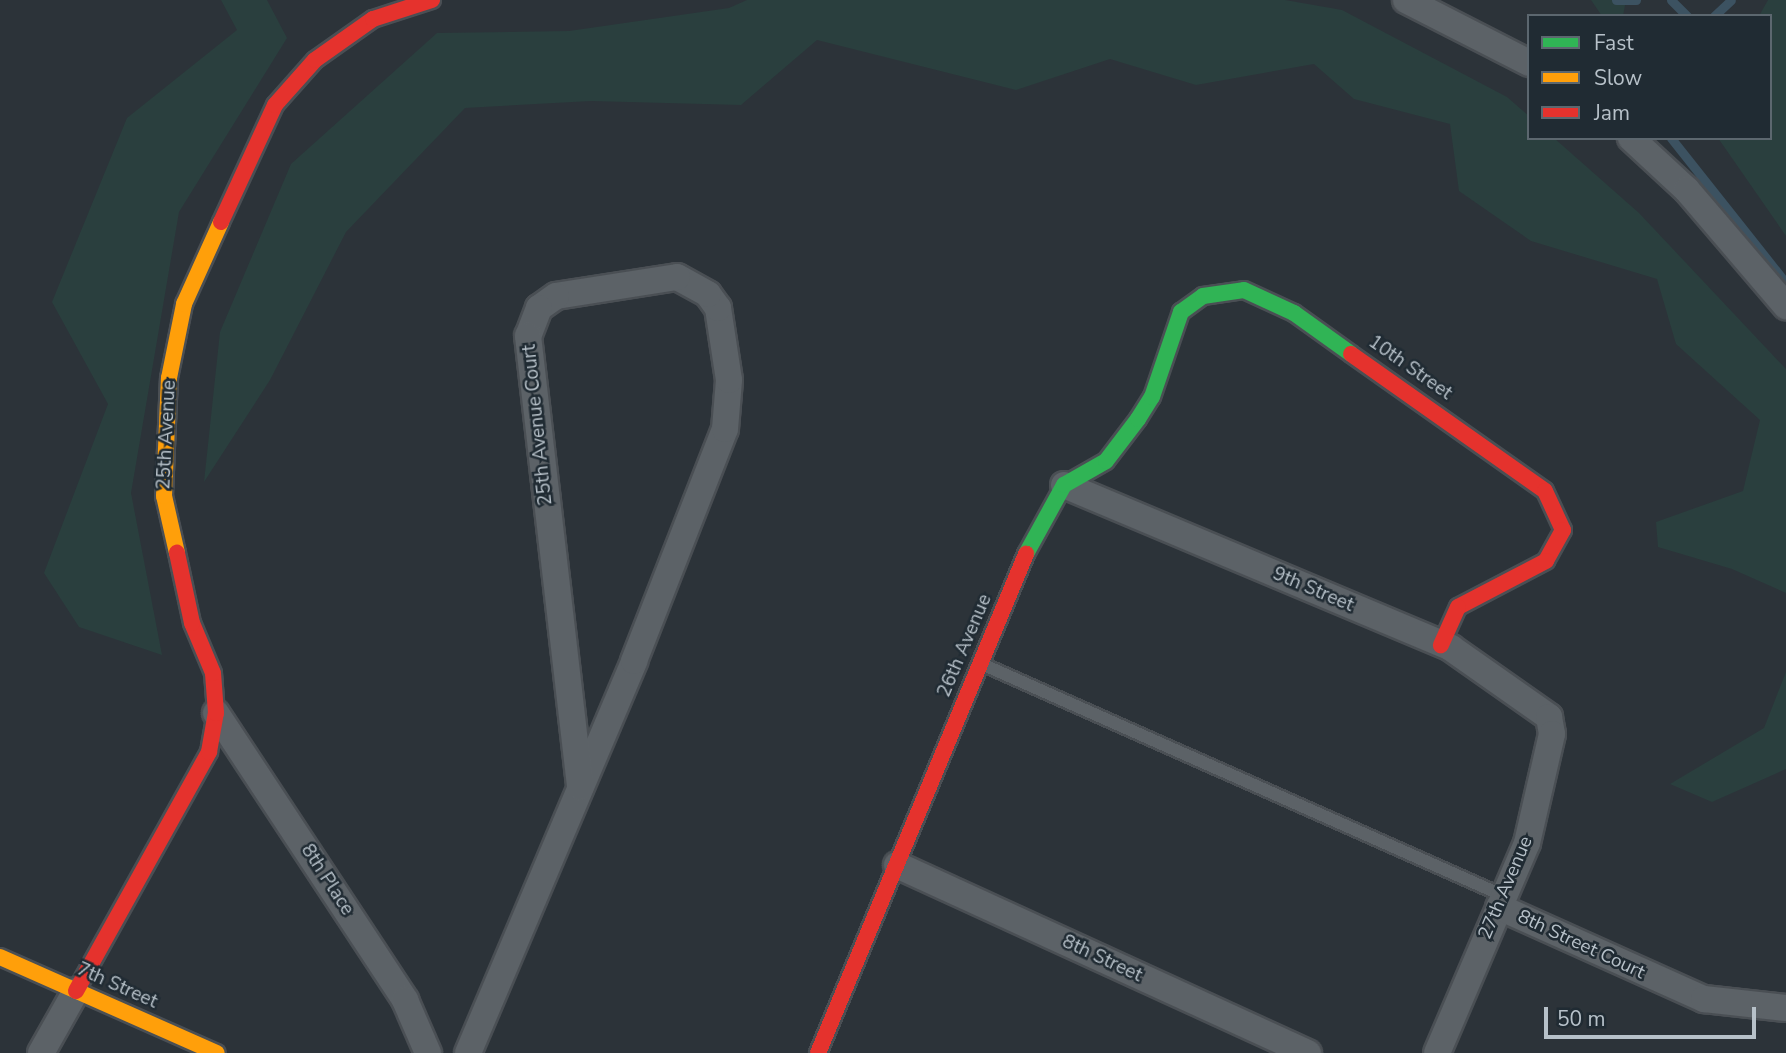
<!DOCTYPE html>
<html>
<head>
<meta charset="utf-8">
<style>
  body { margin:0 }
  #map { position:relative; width:1786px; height:1053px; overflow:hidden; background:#2c3339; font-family:"Nunito Sans",sans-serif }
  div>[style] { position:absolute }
  .green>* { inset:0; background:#2a3f3e }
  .stream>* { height:9px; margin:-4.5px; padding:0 4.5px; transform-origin:4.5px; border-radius:4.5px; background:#3c5261 }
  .roads { filter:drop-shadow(2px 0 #4a4f54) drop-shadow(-2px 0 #4a4f54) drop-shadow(0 2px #4a4f54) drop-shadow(0 -2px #4a4f54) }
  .lane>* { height:12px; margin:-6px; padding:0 6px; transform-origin:6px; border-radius:6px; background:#5c6267 }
  .street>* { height:26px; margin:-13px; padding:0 13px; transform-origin:13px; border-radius:13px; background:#5c6267 }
  .fast>* { height:16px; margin:-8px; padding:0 8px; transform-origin:8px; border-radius:8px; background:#30b455 }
  .slow>* { height:16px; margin:-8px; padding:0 8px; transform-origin:8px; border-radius:8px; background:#ff9f0a }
  .jam>* { height:16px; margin:-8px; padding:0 8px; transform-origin:8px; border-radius:8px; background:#e5322d }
  span { translate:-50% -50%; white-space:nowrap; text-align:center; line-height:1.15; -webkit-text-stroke:5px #202b33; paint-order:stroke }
  .street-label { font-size:19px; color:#b7c1c9 }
  .legend { position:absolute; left:1527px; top:14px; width:245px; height:126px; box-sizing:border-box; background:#202b33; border:2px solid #5c676f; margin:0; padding:9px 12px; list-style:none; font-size:21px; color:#b7c1c9 }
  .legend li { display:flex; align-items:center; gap:14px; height:35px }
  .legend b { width:35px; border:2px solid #5c676f }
  .scale { position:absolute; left:1544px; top:1007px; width:212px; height:32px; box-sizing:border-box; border:4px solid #b7c1c9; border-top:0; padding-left:9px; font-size:21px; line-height:24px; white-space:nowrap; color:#b7c1c9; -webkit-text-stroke:5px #202b33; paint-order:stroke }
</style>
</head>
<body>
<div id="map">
  <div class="green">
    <i style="clip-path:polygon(221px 0,267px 0,287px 38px,179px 212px,131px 493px,162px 655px,79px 627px,44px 573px,108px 404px,52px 302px,127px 118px,237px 30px)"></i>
    <i style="clip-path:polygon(747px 0,1285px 0,1342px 10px,1507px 97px,1529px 116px,1529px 138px,1554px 138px,1639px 213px,1786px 369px,1786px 593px,1732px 569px,1658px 547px,1656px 522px,1743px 491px,1760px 420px,1676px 344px,1657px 279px,1531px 241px,1459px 191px,1450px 124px,1354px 99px,1314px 64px,1196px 85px,1110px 59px,1016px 90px,817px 40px,741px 105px,591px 101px,465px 108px,346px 232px,270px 380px,204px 482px,220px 332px,291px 164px,437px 33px,569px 31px,729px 8px)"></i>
    <i style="clip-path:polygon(1591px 0,1626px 0,1623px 16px,1602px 16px)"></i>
    <i style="clip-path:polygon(1768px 0,1786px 0,1786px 236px,1718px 138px,1770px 138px,1770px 16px,1759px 16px)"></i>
    <i style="clip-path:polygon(1786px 672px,1786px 769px,1712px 802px,1670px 784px,1764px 728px)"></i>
  </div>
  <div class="stream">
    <i style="left:1616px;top:0;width:20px"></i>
    <i style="left:1671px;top:0;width:23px;rotate:45deg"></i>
    <i style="left:1714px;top:16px;width:23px;rotate:-43deg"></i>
    <i style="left:1671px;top:138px;width:185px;rotate:51.6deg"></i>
  </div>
  <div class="roads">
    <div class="lane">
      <i style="left:984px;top:665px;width:569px;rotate:23.95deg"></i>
    </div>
    <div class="street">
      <i style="left:1406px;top:0;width:138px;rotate:27.1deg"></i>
      <i style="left:1631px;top:138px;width:76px;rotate:42.9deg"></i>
      <i style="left:1687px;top:190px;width:153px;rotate:49.5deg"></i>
      <i style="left:1064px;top:485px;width:420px;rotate:22.8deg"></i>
      <i style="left:1451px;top:648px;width:120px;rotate:35.1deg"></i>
      <i style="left:1549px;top:717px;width:17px;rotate:80deg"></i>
      <i style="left:1552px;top:734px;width:112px;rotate:102.9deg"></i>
      <i style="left:1527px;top:843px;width:228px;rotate:113.2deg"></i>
      <i style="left:216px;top:713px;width:344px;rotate:56.6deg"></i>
      <i style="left:405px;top:1000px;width:58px;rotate:66.5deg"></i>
      <i style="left:897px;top:865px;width:452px;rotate:24.6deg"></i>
      <i style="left:1499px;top:907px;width:225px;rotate:24.2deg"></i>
      <i style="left:1704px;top:999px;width:82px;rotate:6.3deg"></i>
      <i style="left:41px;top:1053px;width:71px;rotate:-60.6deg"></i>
      <i style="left:468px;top:1053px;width:426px;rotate:-67deg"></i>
      <i style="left:634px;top:661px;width:249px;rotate:-68.6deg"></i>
      <i style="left:725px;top:429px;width:49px;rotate:-85.3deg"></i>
      <i style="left:729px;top:380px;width:73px;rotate:-98.7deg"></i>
      <i style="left:718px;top:308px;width:17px;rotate:-126deg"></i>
      <i style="left:708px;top:294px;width:35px;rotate:-151deg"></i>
      <i style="left:677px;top:277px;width:122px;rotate:171.1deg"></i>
      <i style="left:556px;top:296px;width:21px;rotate:145deg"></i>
      <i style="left:539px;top:308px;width:30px;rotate:111deg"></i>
      <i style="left:528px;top:336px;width:454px;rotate:83.4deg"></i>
    </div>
    <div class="fast">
      <i style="left:1026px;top:554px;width:79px;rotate:-61.2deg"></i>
      <i style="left:1064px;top:485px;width:48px;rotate:-29.7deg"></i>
      <i style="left:1106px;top:461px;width:53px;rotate:-52.7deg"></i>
      <i style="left:1138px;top:419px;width:26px;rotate:-58deg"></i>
      <i style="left:1152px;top:397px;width:90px;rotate:-71.2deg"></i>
      <i style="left:1181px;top:312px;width:27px;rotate:-36deg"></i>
      <i style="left:1203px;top:296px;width:41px;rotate:-8.3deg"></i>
      <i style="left:1244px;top:290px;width:55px;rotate:24.7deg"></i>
      <i style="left:1294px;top:313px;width:70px;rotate:35.7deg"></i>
    </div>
    <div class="slow">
      <i style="left:177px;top:553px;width:58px;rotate:-102.8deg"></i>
      <i style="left:164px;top:496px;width:118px;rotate:-87.6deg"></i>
      <i style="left:169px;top:378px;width:76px;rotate:-78.5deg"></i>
      <i style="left:184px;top:304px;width:90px;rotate:-65.7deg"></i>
      <i style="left:0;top:957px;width:237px;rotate:23.9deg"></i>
    </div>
    <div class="jam">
      <i style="left:221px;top:222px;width:129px;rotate:-65.2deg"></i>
      <i style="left:275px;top:105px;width:60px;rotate:-48.4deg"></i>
      <i style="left:315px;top:60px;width:71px;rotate:-35.3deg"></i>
      <i style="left:373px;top:19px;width:62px;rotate:-17.9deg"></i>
      <i style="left:1351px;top:354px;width:237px;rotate:35.2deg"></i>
      <i style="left:1545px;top:491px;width:43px;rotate:65.2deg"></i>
      <i style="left:1563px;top:530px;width:35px;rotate:119deg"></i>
      <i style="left:1546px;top:561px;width:99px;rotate:152.4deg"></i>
      <i style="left:1458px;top:607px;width:42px;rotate:114.1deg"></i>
      <i style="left:76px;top:991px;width:274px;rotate:-60.9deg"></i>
      <i style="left:209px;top:752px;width:40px;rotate:-80deg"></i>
      <i style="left:216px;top:713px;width:40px;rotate:-94.3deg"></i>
      <i style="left:213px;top:673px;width:54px;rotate:-112.8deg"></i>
      <i style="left:192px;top:623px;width:72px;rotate:-102.1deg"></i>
      <i style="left:818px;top:1053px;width:541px;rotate:-67.37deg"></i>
    </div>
  </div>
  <div class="street-label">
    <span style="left:1410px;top:368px;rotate:35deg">10th Street</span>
    <span style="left:538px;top:425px;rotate:-96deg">25th Avenue Court</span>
    <span style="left:167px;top:435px;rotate:-87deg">25th Avenue</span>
    <span style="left:1313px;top:590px;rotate:23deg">9th Street</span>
    <span style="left:965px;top:646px;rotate:-67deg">26th Avenue</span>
    <span style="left:327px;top:880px;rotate:57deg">8th Place</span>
    <span style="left:1506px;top:888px;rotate:-67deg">27th Avenue</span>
    <span style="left:1581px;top:945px;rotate:25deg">8th Street Court</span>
    <span style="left:1102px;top:959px;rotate:25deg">8th Street</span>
    <span style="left:117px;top:986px;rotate:24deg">7th Street</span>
  </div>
  <ul class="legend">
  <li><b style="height:9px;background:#30b455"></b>Fast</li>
  <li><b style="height:9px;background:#ff9f0a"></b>Slow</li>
  <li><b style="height:9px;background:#e5322d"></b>Jam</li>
  </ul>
  <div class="scale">50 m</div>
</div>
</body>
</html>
